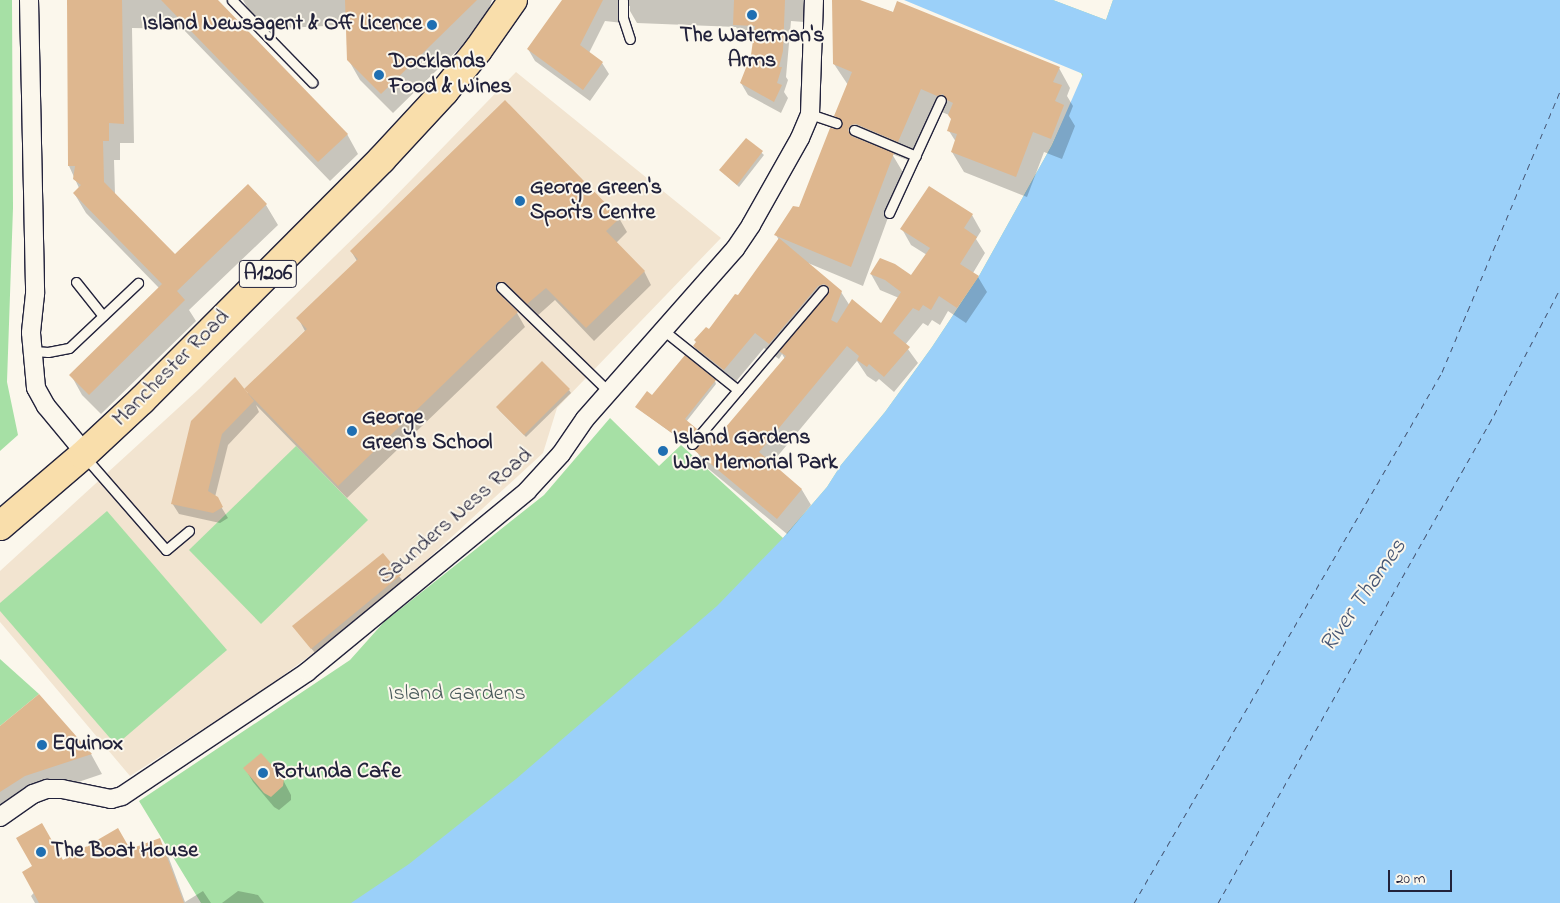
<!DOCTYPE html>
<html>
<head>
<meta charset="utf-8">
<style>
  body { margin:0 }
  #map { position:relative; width:1560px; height:903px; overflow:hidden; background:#fbf7ec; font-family:"Indie Flower",sans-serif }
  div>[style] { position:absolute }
  .built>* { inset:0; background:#f2e4d0 }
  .green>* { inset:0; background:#a6e0a5 }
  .water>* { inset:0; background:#9bd0f9 }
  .shadow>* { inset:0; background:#0003 }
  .ferry>* { height:1px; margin-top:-0.5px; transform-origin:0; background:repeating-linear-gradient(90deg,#465674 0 6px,transparent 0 11px) }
  .building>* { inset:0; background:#deb78f }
  .roads { filter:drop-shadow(1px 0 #22223b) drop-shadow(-1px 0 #22223b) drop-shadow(0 1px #22223b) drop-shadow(0 -1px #22223b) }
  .service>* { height:9px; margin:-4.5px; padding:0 4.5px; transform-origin:4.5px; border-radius:4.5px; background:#fbf7ec }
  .minor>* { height:18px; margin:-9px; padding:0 9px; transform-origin:9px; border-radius:9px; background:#fbf7ec }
  .primary>* { height:28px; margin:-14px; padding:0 14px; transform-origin:14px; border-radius:14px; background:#f9deab }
  .dots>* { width:14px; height:14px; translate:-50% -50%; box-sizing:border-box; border:2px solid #fbf7ec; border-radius:50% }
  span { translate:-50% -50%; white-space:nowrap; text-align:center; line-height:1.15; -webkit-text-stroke:4px #fbf7ec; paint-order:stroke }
  .shield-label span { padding:1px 4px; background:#fbf7ec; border:1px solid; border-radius:4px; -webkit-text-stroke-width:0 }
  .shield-label { font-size:21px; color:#22223b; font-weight:700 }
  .poi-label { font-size:22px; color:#22223b; font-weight:700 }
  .right { translate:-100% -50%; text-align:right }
  .left { translate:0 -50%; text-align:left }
  .street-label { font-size:22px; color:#22223b }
  .park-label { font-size:22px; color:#4a5b5b }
  .water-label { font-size:24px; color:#465674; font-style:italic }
  .scale { position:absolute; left:1388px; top:870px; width:64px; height:22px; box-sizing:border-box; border:2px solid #22223b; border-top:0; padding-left:6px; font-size:15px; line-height:18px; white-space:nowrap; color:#22223b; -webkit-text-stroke:4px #fbf7ec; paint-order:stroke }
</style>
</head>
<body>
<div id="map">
  <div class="built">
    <i style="clip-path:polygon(516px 72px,721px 238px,557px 408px,543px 453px,407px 578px,315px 652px,259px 693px,130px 776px,0 622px,0 571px,199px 389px,379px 213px)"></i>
  </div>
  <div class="green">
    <i style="clip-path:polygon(0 0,12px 0,13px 208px,7px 382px,18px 435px,0 451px)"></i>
    <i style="clip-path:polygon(1053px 0,1106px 20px,1113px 0,1258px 0,489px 903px,201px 903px,139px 801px,350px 660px,384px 622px,544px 495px,610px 418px,659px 466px,681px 445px,783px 538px,827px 487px,841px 465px,885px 412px,932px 347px,979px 276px,1052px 145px,1083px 78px)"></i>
    <i style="clip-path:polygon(296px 446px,368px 520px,261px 624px,189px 550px)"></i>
    <i style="clip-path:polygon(107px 511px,227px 650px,116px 745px,0 611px,0 603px)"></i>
    <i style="clip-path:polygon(0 659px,39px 694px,0 726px)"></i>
  </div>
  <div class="water">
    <i style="clip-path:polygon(904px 0,1053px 0,1106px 20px,1113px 0,1560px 0,1560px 903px,351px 903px,409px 864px,516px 779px,717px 606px,783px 538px,827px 487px,841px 465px,885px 412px,932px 347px,979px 276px,1052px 145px,1083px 74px)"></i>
  </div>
  <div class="shadow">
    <i style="clip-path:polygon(69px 0,216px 0,347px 134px,358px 154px,330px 181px,183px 29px,132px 28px,134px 143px,120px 143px,120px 160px,114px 160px,115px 194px,175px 256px,248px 186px,266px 205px,278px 225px,189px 310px,196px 321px,101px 414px,82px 395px,71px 375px,159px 288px,86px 213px,74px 193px,79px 188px,69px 166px)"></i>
    <i style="clip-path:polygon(492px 0,483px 25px,393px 113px,360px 80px,348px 59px,347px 25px,262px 29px,255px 21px,243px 0)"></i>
    <i style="clip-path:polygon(564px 0,805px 0,804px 22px,791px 21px,786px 77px,788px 80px,784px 92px,788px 98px,781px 113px,748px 95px,741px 83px,752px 55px,755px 37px,741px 36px,736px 27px,637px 23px,630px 11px,630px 6px,627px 6px,623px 23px,605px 21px,589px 53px,602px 63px,609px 74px,590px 101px,535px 61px,528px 49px)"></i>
    <i style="clip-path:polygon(833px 0,857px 0,1059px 68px,1070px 88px,1067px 96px,1073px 106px,1069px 116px,1075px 126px,1062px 159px,1044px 152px,1027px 197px,964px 172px,952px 152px,956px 142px,949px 131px,952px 119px,949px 115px,932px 108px,910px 161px,892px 154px,904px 174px,863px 286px,808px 263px,841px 292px,850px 306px,881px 325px,899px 298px,880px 290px,871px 274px,911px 277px,927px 255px,911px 245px,902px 229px,972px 215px,981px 231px,976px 239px,985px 253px,973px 273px,978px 277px,987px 292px,966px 323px,948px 311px,940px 325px,932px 320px,928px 326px,923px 323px,905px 345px,918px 363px,894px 392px,879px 379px,876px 382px,867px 376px,857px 361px,771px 464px,802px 490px,811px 505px,787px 534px,705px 466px,696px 450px,714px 443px,785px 359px,782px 354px,779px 359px,764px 348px,733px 385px,703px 362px,694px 346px,738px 297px,779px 240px,776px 235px,800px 208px,842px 126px,836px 116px,848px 85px,834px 64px)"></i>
    <i style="clip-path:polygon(746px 139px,764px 155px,739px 187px,721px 171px)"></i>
    <i style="clip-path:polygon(619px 218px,627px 232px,616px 243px,644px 271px,651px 285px,594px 341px,555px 300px,536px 317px,505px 296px,503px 299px,517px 313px,525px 327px,347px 498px,256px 405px,259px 412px,228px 445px,215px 497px,228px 518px,220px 523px,179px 514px,172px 503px,247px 394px,305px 331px,298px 318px,357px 261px,351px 251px)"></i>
    <i style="clip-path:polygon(715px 381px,716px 384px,686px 422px,698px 432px,688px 445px,636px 407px,652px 396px)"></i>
    <i style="clip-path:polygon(569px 390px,571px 393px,526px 437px,499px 410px)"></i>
    <i style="clip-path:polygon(382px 555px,403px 581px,315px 653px,297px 631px)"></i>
    <i style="clip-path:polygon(0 728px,91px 754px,102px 774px,37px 796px,0 819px)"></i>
    <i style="clip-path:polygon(245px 768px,283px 780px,291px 795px,291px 800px,279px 810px,274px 807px,253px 782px)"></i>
    <i style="clip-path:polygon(159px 840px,167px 853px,185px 902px,203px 891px,211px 903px,35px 903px,31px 896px,62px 862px,130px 851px)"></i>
    <i style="clip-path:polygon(238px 891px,258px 895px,264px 903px,222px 903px)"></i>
  </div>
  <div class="ferry">
    <i style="left:1134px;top:903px;width:614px;rotate:-59.88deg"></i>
    <i style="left:1442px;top:372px;width:305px;rotate:-67.2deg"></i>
    <i style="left:1218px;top:903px;width:561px;rotate:-60.51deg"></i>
    <i style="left:1494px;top:415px;width:142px;rotate:-62.4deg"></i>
  </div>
  <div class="building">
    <i style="clip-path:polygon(67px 0,122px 0,124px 124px,109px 123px,109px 141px,103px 141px,104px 182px,175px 254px,248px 184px,267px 204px,177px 291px,185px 300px,89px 395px,69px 375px,162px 284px,73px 193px,81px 185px,73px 179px,75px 166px,68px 166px)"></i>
    <i style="clip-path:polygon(161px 0,218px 0,348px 134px,318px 162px)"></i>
    <i style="clip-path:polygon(345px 0,477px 0,381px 94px,347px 60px)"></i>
    <i style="clip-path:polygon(562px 0,603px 0,580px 45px,603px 62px,583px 90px,527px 49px)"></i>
    <i style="clip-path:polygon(734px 0,785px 0,783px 51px,779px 67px,782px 67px,777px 83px,782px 85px,774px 102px,740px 83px,751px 55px,755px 26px,733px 25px)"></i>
    <i style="clip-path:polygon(832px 0,860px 0,893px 12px,897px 1px,1060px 67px,1053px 82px,1062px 85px,1055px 101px,1064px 105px,1051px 139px,1033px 132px,1016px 177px,951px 152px,957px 134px,947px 131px,951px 119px,948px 115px,953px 103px,947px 100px,943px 94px,937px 96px,921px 89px,898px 142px,856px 124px,851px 125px,848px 130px,851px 136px,894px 153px,851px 267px,774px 235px,793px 206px,799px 207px,830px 128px,838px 129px,842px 125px,840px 119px,834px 116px,852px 72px,833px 64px)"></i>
    <i style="clip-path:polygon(505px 100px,620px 218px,606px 231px,645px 271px,586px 328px,546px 288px,527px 304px,505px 282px,497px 282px,495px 286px,496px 291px,518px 312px,338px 486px,244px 389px,307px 329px,296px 318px,358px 259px,350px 251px)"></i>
    <i style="clip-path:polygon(746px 138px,763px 151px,737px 185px,719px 170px)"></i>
    <i style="clip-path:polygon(929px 186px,973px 214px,964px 228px,977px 237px,960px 264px,979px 276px,957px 308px,939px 296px,931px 310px,923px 305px,919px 311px,913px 308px,893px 333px,910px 347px,884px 377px,869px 364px,867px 367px,857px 360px,859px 356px,847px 346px,759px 452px,802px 489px,777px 519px,694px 450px,707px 436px,714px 441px,786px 356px,779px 351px,828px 294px,829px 287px,824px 284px,818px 286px,769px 344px,755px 333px,724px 370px,693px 346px,696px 342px,694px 340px,706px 327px,709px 329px,735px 294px,738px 295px,779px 238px,842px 291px,831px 320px,837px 323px,852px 299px,881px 323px,901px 292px,885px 280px,870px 274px,880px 258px,895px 264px,911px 275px,930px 248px,900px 229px)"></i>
    <i style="clip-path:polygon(685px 355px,716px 380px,685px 419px,697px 429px,686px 443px,635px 407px,647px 391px,652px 395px)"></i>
    <i style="clip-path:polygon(542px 361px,570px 389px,524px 435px,496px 407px)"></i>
    <i style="clip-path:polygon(235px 377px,254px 401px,222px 434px,208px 491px,218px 497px,223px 507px,213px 513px,171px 504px,191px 421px)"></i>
    <i style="clip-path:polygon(383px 553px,401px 575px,311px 649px,292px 626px)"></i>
    <i style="clip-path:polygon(39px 694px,92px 754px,25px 776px,0 792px,0 726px)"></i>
    <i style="clip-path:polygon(261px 753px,284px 779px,283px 786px,271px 797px,264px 793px,243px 768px)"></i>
    <i style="clip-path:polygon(42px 823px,63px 860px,118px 828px,130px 849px,160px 838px,184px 903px,39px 903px,22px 872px,32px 866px,16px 838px)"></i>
  </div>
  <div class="roads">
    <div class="service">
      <i style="left:232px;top:0;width:115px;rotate:45.7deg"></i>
      <i style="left:623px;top:0;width:18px;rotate:90deg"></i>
      <i style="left:623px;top:18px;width:22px;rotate:72deg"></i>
      <i style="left:810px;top:114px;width:28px;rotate:19deg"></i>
      <i style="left:854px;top:130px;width:67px;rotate:22.8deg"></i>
      <i style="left:889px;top:213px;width:124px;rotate:-65.3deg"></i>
      <i style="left:76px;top:282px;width:43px;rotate:51.5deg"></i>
      <i style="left:501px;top:287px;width:151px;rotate:44.2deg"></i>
      <i style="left:663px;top:330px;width:96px;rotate:38.7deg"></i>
      <i style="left:34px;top:351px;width:14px;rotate:4deg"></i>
      <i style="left:48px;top:352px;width:21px;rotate:-11deg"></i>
      <i style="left:69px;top:348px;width:95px;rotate:-43.3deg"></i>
      <i style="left:692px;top:444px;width:202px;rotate:-49.6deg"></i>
      <i style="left:85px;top:457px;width:123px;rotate:48.9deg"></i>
      <i style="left:166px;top:550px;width:30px;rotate:-40deg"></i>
    </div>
    <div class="minor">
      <i style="left:29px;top:0;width:294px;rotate:88.8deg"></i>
      <i style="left:35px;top:294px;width:39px;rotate:96deg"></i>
      <i style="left:31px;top:333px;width:55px;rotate:84.8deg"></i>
      <i style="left:36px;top:388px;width:21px;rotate:61deg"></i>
      <i style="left:46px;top:406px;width:61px;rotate:50.3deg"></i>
      <i style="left:0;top:817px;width:40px;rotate:-34.9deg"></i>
      <i style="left:33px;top:794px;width:15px;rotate:-20deg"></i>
      <i style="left:47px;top:789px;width:15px"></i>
      <i style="left:62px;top:789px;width:50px;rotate:11.5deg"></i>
      <i style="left:111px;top:799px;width:11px;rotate:-15deg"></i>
      <i style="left:122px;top:796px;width:223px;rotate:-33.8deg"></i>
      <i style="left:307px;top:672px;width:285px;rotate:-39.4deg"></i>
      <i style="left:527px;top:491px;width:50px;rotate:-47.4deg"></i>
      <i style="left:561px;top:454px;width:42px;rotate:-55.6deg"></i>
      <i style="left:585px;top:419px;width:227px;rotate:-48.6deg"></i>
      <i style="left:735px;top:249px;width:29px;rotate:-56deg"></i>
      <i style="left:751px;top:225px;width:100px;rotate:-60.6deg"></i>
      <i style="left:800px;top:138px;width:26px;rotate:-67deg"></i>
      <i style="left:810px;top:114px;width:114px;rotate:-88deg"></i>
    </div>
    <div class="primary">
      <i style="left:0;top:526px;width:109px;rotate:-40.5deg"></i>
      <i style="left:83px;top:455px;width:81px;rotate:-43deg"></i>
      <i style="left:142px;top:400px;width:339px;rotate:-45.1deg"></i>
      <i style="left:381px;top:160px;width:93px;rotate:-47.2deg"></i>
      <i style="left:444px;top:92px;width:54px;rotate:-51deg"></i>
      <i style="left:478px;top:50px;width:61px;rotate:-55deg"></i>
    </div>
  </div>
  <div class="dots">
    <i style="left:752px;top:15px;background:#1f6fb2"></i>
    <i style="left:432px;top:25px;background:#1f6fb2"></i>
    <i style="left:379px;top:75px;background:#1f6fb2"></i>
    <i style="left:520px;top:201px;background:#1f6fb2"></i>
    <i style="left:352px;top:431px;background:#1f6fb2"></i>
    <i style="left:663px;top:451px;background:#1f6fb2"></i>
    <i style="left:42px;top:745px;background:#1f6fb2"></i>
    <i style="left:263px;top:773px;background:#1f6fb2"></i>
    <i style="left:41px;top:852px;background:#1f6fb2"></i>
  </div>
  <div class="shield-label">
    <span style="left:268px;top:274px">A1206</span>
  </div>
  <div class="poi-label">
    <span class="right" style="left:422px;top:25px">Island Newsagent &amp; Off Licence</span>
    <span style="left:752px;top:49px">The Waterman's<br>Arms</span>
    <span class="left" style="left:389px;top:75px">Docklands<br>Food &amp; Wines</span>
    <span class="left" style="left:530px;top:201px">George Green's<br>Sports Centre</span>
    <span class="left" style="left:362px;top:431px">George<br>Green's School</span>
    <span class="left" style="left:673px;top:451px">Island Gardens<br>War Memorial Park</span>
    <span class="left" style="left:52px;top:745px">Equinox</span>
    <span class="left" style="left:273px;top:773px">Rotunda Cafe</span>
    <span class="left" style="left:51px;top:852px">The Boat House</span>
  </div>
  <div class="street-label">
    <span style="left:172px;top:369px;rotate:-45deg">Manchester Road</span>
    <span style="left:456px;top:517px;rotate:-41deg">Saunders Ness Road</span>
  </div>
  <div class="park-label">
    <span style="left:457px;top:695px">Island Gardens</span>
  </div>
  <div class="water-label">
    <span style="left:1364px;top:596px;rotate:-55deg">River Thames</span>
  </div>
  <div class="scale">20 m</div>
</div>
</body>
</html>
